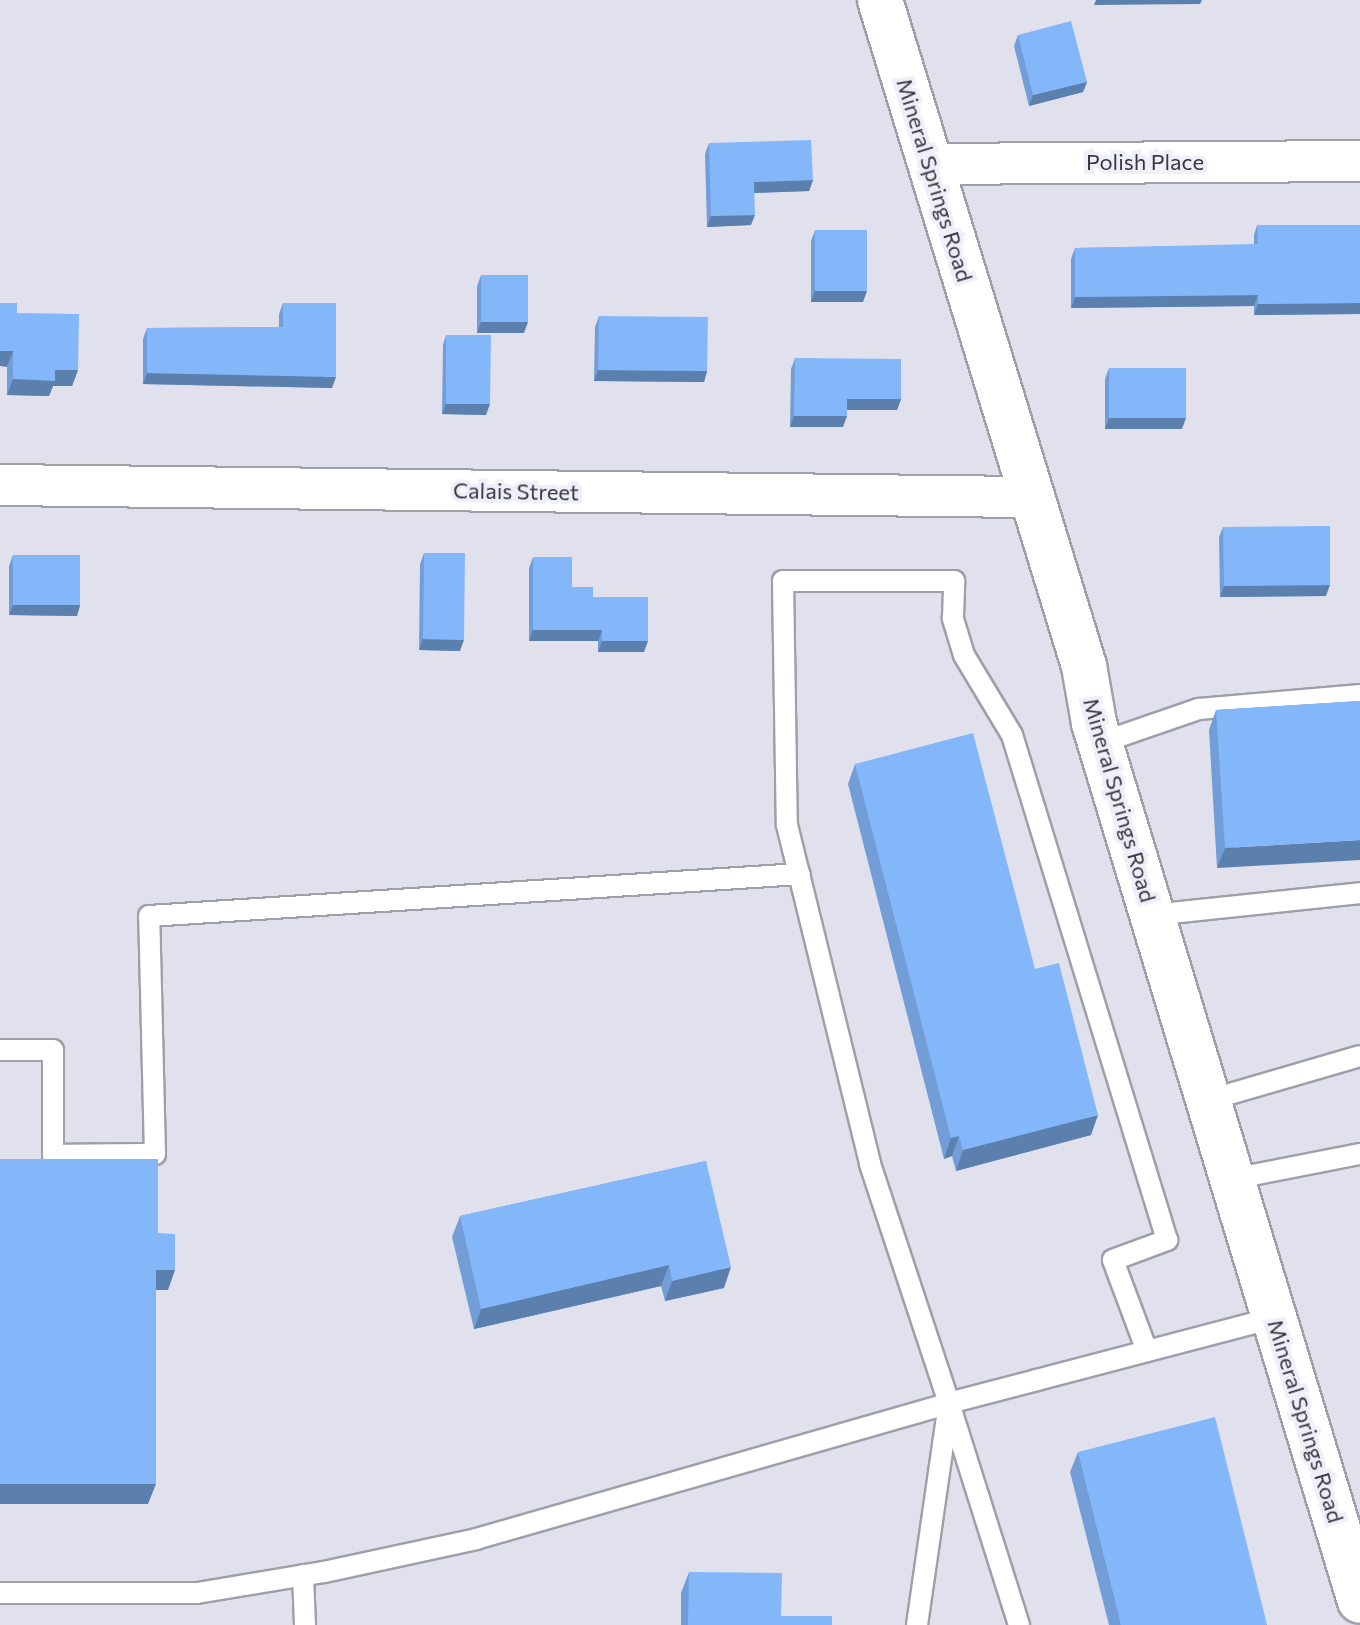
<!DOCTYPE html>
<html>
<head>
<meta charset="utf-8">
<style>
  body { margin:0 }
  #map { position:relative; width:1360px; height:1625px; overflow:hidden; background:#e1e1ed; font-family:Commissioner,sans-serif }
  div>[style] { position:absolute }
  .roads { filter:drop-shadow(2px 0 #9e9fa9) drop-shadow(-2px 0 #9e9fa9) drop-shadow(0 2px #9e9fa9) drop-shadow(0 -2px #9e9fa9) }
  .lane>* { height:20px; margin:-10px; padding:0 10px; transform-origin:10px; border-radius:10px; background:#fff }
  .street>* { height:40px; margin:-20px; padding:0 20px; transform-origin:20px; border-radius:20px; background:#fff }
  .secondary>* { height:44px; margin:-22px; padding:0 22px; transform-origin:22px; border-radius:22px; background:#fff }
  .wall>* { inset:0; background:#729dd6 }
  .shaded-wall>* { inset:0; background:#5c80ae }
  .building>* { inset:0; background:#84b7f9 }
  span { translate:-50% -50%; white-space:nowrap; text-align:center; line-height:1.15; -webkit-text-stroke:8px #eeeffa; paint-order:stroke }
  .street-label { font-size:22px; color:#37373b }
</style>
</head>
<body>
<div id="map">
  <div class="roads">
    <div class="lane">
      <i style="left:1100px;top:743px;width:105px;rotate:-19deg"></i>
      <i style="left:1199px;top:709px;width:162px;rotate:-5deg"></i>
      <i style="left:1152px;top:915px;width:209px;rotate:-6deg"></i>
      <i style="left:0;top:1050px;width:53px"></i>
      <i style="left:53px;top:1050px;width:105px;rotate:90deg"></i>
      <i style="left:53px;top:1155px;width:102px;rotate:-0.6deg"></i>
      <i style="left:155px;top:1154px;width:238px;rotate:-91.4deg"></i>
      <i style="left:149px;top:916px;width:652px;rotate:-3.69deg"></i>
      <i style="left:1209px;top:1100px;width:157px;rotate:-16.2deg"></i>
      <i style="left:1232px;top:1179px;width:130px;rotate:-11.1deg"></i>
      <i style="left:1147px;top:1351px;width:97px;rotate:-110.5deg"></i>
      <i style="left:1113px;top:1260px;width:58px;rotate:-20.3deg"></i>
      <i style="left:1167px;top:1240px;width:528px;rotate:-107.06deg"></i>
      <i style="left:1012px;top:735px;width:93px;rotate:-121deg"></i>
      <i style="left:964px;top:655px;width:39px;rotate:-107deg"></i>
      <i style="left:953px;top:618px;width:37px;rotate:-88deg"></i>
      <i style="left:954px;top:581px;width:171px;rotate:180deg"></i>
      <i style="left:783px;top:581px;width:244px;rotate:89.1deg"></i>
      <i style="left:787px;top:825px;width:349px;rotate:76.2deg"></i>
      <i style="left:870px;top:1164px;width:252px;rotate:71.7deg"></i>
      <i style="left:949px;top:1403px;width:91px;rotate:-14.6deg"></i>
      <i style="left:1037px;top:1380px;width:245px;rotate:-14.7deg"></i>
      <i style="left:949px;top:1403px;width:233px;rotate:72.5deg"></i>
      <i style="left:303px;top:1575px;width:50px;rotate:87.7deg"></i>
      <i style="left:0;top:1593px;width:197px"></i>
      <i style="left:197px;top:1593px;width:129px;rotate:-9.4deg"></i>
      <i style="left:324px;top:1572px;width:156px;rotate:-12.2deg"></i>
      <i style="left:476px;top:1539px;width:492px;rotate:-16deg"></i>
      <i style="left:917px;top:1625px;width:217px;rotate:-81.8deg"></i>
    </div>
    <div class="street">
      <i style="left:930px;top:164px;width:430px;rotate:-0.4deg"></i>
      <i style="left:0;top:485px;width:1032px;rotate:0.67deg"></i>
    </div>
    <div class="secondary">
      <i style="left:880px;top:0;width:697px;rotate:72.97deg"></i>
      <i style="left:1084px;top:666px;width:58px;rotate:80deg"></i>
      <i style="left:1094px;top:723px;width:917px;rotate:73.15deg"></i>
    </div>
  </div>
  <div class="wall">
    <i style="clip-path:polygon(1018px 35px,1087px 82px,1083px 92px,1029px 106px,1014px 46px)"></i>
    <i style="clip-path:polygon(709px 143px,813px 180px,809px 191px,754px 193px,751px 225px,707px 227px,705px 154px)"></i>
    <i style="clip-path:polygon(1257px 225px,1360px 225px,1360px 314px,1254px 315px,1254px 306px,1071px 308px,1071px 259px,1075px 248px,1254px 245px,1254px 235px)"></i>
    <i style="clip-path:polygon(815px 230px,863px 302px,811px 302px,811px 241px)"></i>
    <i style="clip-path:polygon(481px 275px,524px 333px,477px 333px,477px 286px)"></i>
    <i style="clip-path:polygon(283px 303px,332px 388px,143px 384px,143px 339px,147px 328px,279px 327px,279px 314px)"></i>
    <i style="clip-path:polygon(17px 313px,78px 370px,72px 386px,53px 386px,49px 396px,7px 395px,7px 367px)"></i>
    <i style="clip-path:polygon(599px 316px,707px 371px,704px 382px,594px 381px,595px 327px)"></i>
    <i style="clip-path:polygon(446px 335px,486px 415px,442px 414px,443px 345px)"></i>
    <i style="clip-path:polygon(795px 358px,901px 399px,897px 410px,847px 410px,843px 427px,790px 427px,791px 369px)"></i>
    <i style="clip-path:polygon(1109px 368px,1182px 429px,1105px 429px,1105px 379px)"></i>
    <i style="clip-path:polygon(1223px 527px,1326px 596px,1220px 597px,1219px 537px)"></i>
    <i style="clip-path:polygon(424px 553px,460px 651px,419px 650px,420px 564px)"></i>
    <i style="clip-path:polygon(13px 555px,80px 605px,77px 616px,9px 615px,9px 566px)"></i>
    <i style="clip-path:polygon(533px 557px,572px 587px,593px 597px,644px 652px,598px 652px,598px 641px,529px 641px,529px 568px)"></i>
    <i style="clip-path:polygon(1360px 701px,1217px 868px,1209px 730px,1216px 710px)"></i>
    <i style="clip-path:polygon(855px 764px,1035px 969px,1091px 1135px,956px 1171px,952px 1156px,944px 1159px,848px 784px)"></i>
    <i style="clip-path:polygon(706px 1161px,724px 1288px,665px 1301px,661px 1286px,474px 1329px,452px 1237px,460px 1216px)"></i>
    <i style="clip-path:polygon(1078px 1452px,1267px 1625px,1109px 1625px,1070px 1472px)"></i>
    <i style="clip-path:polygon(689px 1572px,781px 1616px,832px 1625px,681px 1625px,681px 1593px)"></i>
  </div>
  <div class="shaded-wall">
    <i style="clip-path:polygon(1096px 0,1202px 0,1200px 4px,1094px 5px)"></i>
    <i style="clip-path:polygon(1087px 82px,1083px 92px,1029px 106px,1033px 95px)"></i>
    <i style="clip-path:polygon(813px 180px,809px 191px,750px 193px,754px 182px)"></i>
    <i style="clip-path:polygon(755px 215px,751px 225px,707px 227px,711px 216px)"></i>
    <i style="clip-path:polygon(815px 291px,867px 291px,863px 302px,811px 302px)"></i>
    <i style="clip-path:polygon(1258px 295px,1254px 306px,1071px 308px,1075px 297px)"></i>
    <i style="clip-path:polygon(1360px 303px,1360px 314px,1254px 315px,1258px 304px)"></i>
    <i style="clip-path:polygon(481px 322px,528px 322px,524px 333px,477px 333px)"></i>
    <i style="clip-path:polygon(0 351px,13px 351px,7px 367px,0 366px)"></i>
    <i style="clip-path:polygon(55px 370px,78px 370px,72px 386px,53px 386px,49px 396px,7px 395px,13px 379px)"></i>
    <i style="clip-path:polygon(598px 370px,707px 371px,704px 382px,594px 381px)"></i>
    <i style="clip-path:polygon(147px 373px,336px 377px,332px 388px,143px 384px)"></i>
    <i style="clip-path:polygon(847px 399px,901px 399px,897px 410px,843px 410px)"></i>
    <i style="clip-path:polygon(446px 404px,490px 404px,486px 415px,442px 414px)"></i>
    <i style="clip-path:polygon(794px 416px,847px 416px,843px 427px,790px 427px)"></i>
    <i style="clip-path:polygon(1109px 418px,1186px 418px,1182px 429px,1105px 429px)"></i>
    <i style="clip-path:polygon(1330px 585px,1326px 596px,1220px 597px,1224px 586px)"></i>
    <i style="clip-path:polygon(13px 605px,80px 605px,77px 616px,9px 615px)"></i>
    <i style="clip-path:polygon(533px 630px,602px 630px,598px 641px,529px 641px)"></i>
    <i style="clip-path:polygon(423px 639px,464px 640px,460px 651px,419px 650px)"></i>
    <i style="clip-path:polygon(602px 641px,648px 641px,644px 652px,598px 652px)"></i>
    <i style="clip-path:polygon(1360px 840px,1360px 860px,1217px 868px,1225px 848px)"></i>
    <i style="clip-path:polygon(1098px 1115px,1091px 1135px,956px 1171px,963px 1150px)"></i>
    <i style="clip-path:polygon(959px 1136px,952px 1156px,944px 1159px,951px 1138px)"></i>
    <i style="clip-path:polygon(669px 1265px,661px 1286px,474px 1329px,481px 1309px)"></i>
    <i style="clip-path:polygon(731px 1267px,724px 1288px,665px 1301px,672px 1281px)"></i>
    <i style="clip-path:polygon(156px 1270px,175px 1270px,168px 1290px,148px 1290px)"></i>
    <i style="clip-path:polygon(0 1484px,156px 1484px,148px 1504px,0 1504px)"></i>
  </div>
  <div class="building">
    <i style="clip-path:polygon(1071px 21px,1087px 82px,1033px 95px,1018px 35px)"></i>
    <i style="clip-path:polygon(811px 140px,813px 180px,754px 182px,755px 215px,711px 216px,709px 143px)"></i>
    <i style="clip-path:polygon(1257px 225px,1360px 225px,1360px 303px,1258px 304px,1258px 295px,1075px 297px,1075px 248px,1258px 244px)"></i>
    <i style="clip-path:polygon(815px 230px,867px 230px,867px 291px,815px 291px)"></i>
    <i style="clip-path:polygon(481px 275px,528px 275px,528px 322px,481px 322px)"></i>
    <i style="clip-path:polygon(0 303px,17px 303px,17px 313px,79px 314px,78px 370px,55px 370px,55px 381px,13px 379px,13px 351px,0 351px)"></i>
    <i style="clip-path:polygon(283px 303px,336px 303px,336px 377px,147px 373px,147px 328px,283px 327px)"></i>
    <i style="clip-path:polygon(599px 316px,708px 317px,707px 371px,598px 370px)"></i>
    <i style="clip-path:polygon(446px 335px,491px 335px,490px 404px,446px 404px)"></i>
    <i style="clip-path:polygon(795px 358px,901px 359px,901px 399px,847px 399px,847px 416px,794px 416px)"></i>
    <i style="clip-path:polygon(1109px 368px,1186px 368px,1186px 418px,1109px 418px)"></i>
    <i style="clip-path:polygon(1330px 526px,1330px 585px,1224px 586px,1223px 527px)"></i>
    <i style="clip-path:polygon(424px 553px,465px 553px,464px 640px,423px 639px)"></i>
    <i style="clip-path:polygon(13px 555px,80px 555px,80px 605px,13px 605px)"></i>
    <i style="clip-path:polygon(533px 557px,572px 557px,572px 587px,593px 587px,593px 597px,648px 597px,648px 641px,602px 641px,602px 630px,533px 630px)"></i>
    <i style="clip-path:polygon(1360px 701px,1360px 840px,1225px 848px,1216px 710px)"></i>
    <i style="clip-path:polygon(973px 733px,1035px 969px,1059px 963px,1098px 1115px,963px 1150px,959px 1136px,951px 1138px,855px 764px)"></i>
    <i style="clip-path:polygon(0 1159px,158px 1159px,158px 1233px,175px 1234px,175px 1270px,156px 1270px,156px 1484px,0 1484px)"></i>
    <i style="clip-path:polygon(706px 1161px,731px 1267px,672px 1281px,669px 1265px,481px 1309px,460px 1216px)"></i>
    <i style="clip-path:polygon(1215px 1417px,1267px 1625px,1121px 1625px,1078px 1452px)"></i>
    <i style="clip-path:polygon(689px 1572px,782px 1573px,781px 1616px,832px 1616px,832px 1625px,688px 1625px)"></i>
  </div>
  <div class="street-label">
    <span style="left:1145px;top:162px">Polish Place</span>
    <span style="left:935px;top:180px;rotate:73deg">Mineral Springs Road</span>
    <span style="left:516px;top:491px;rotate:1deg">Calais Street</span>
    <span style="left:1120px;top:800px;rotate:74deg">Mineral Springs Road</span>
    <span style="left:1306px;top:1421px;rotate:73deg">Mineral Springs Road</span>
  </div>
</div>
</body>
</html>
